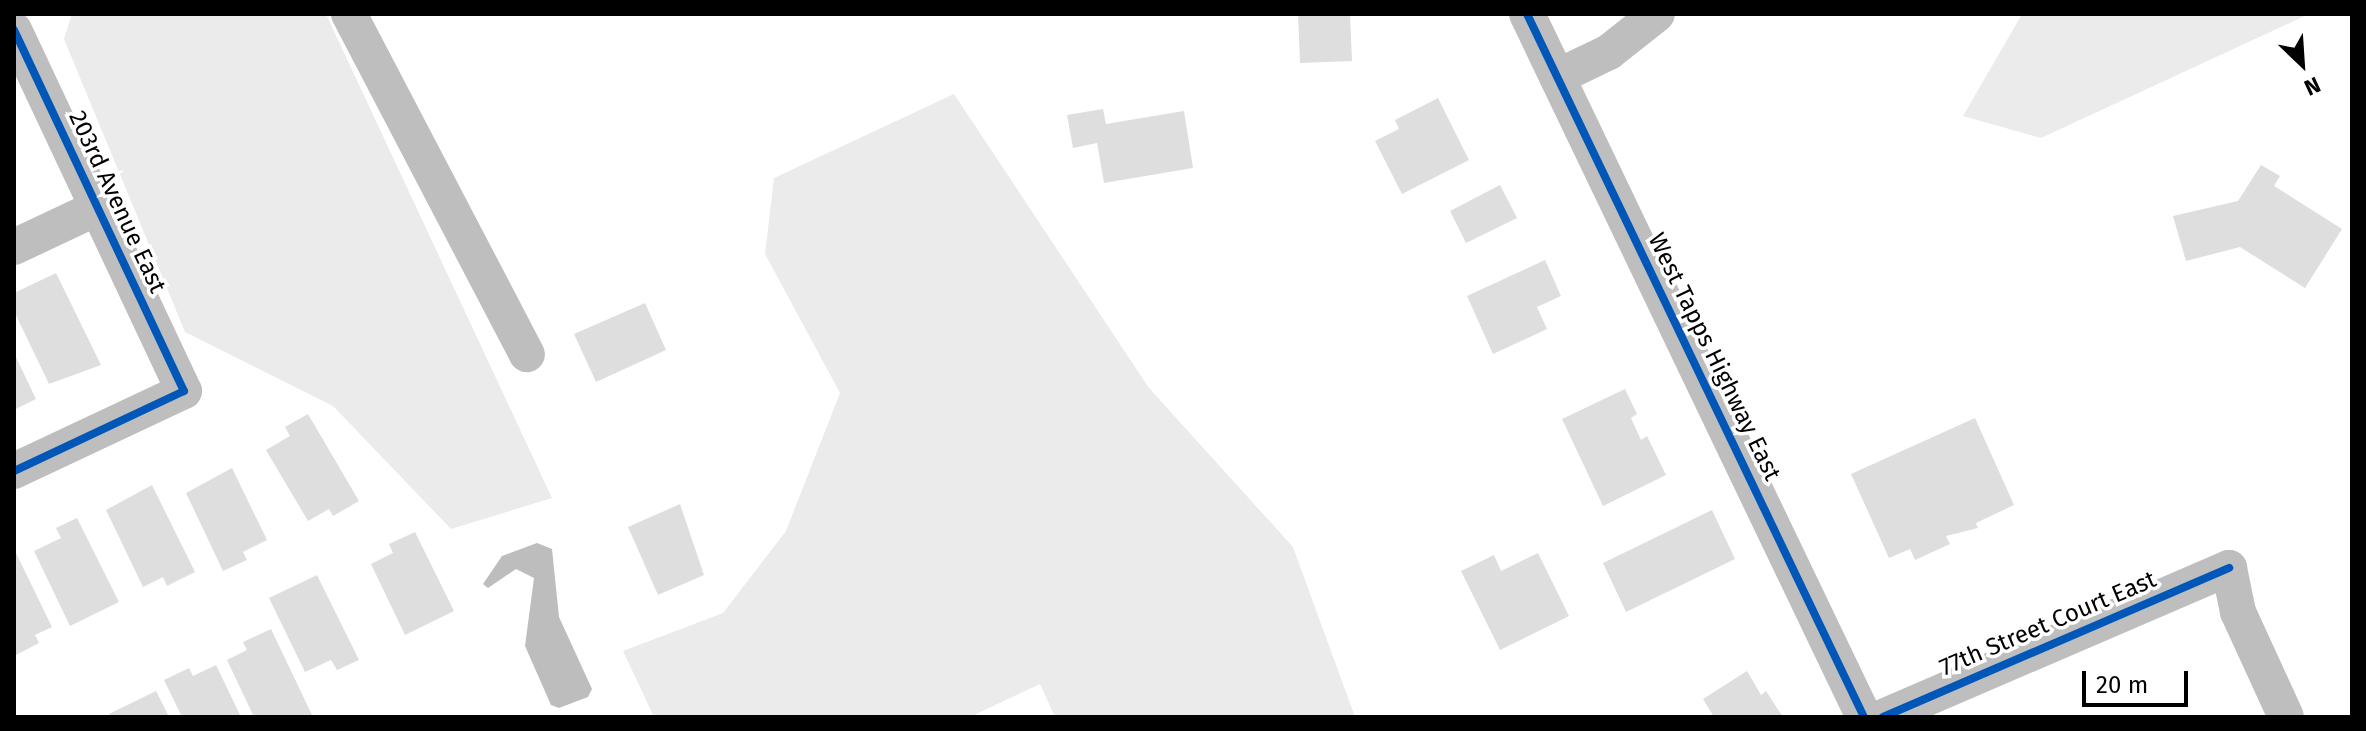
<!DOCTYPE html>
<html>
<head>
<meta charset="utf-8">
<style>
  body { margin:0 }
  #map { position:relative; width:2366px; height:731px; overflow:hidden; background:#fff; font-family:"Fira Sans",sans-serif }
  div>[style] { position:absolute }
  .green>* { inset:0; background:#ebebeb }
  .water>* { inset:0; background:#bdbdbd }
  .building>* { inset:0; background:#dedede }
  .minor>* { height:36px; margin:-18px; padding:0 18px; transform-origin:18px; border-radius:18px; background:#bebebe }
  .cycleway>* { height:8px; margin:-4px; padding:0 4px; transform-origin:4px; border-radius:4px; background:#0057b8 }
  span { translate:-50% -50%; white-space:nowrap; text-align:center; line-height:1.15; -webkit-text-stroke:7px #fff; paint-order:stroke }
  .street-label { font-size:24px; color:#000 }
  .frame { position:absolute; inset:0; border:16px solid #000; pointer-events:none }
  .north { position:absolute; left:2262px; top:24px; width:80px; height:80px; -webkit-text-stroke:6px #fff; paint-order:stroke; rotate:155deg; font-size:22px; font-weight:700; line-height:32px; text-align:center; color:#000 }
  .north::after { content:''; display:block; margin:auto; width:28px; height:36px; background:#000; clip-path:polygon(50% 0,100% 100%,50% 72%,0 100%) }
  .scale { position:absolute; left:2082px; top:671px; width:106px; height:36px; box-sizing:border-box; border:4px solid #000; border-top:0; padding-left:10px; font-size:24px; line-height:28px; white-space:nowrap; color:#000; -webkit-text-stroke:6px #fff; paint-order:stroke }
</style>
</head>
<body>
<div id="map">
  <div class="green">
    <i style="clip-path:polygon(72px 14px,326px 14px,552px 498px,451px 529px,333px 406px,185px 332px,64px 39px)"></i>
    <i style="clip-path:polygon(2022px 14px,2309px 14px,2041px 138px,1963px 116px)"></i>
    <i style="clip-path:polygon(954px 94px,1149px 388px,1293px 547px,1355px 717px,1055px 717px,1040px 684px,970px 717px,654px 717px,623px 651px,723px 613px,786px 531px,840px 393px,765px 254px,774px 178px)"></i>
  </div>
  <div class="water">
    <i style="clip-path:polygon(537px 543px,552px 549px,559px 617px,592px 689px,588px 697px,559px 708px,551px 705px,525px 646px,534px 578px,516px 569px,488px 588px,483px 584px,502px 556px)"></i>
  </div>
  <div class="building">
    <i style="clip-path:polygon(1298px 14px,1350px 14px,1352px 61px,1300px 63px)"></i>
    <i style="clip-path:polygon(1438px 98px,1469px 160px,1402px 194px,1375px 141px,1399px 129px,1395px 120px)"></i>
    <i style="clip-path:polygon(1103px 109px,1106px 124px,1184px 111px,1193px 168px,1104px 183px,1097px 143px,1073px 148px,1067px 115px)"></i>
    <i style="clip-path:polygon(2261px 165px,2280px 176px,2274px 186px,2342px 229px,2305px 288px,2240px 247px,2186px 261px,2173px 216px,2238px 201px)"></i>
    <i style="clip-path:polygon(1500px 185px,1517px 218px,1466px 243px,1450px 211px)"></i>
    <i style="clip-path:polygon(1545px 260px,1561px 296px,1537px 307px,1547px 329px,1493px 354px,1467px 296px)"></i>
    <i style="clip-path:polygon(56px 273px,101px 365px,49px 384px,14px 311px,14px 293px)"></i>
    <i style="clip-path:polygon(645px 303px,666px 350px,596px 382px,574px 334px)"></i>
    <i style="clip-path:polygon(14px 353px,36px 399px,16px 409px,14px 404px)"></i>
    <i style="clip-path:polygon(1625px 389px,1637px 414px,1631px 418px,1641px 440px,1647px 436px,1666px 475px,1603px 506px,1562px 419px)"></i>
    <i style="clip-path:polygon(308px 414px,359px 501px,333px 516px,329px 509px,308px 521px,266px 450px,290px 436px,285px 427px)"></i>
    <i style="clip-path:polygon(1975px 418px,2014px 505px,1976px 523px,1978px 528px,1946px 536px,1950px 544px,1915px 560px,1910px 549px,1889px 558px,1851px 474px)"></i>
    <i style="clip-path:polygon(232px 468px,267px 540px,243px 552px,247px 560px,223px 571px,186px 493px)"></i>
    <i style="clip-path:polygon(152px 485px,195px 572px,167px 586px,163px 577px,143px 587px,106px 510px)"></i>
    <i style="clip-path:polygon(680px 504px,704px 575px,658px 595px,628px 527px)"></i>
    <i style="clip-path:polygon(1712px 510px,1735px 559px,1626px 612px,1603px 563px)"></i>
    <i style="clip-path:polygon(77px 518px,119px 602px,70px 626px,34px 551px,61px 538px,56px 528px)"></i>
    <i style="clip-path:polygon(415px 532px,454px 611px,405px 635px,371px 564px,393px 553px,389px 544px)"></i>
    <i style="clip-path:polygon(16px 553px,52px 627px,35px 635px,39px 643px,14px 656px)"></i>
    <i style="clip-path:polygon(1538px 553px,1569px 616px,1500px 650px,1461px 571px,1494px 555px,1501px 571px)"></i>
    <i style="clip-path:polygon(317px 575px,359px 660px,337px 670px,331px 660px,305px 672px,269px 598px)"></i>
    <i style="clip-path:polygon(271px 629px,313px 717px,254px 717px,227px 660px,247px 650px,243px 642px)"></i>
    <i style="clip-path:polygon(216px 665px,241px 717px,182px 717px,164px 680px,189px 668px,193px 676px)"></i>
    <i style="clip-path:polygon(1747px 671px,1761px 695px,1766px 691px,1783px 717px,1714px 717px,1703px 699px)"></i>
    <i style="clip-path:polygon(156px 691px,169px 717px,110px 717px,109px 714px)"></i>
  </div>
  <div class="minor">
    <i style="left:349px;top:14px;width:384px;rotate:62.4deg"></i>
    <i style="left:1527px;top:14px;width:780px;rotate:64.39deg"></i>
    <i style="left:14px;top:30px;width:399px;rotate:64.8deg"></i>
    <i style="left:184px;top:391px;width:188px;rotate:154.8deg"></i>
    <i style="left:1557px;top:77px;width:58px;rotate:-25.7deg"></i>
    <i style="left:1609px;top:52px;width:61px;rotate:-38.4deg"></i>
    <i style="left:14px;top:247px;width:92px;rotate:-25.2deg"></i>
    <i style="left:1883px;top:717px;width:377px;rotate:-23.3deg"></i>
    <i style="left:2229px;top:568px;width:45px;rotate:78.4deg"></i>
    <i style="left:2238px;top:612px;width:115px;rotate:65.4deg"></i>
  </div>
  <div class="cycleway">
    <i style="left:1527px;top:14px;width:780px;rotate:64.39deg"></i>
    <i style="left:14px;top:30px;width:399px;rotate:64.8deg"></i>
    <i style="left:184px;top:391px;width:188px;rotate:154.8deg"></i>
    <i style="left:1883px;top:717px;width:377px;rotate:-23.3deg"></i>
  </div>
  <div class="street-label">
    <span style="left:117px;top:202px;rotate:65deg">203rd Avenue East</span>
    <span style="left:1714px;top:357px;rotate:64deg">West Tapps Highway East</span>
    <span style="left:2048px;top:624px;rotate:-23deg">77th Street Court East</span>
  </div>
  <div class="frame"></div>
  <div class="north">N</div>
  <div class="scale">20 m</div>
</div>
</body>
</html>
